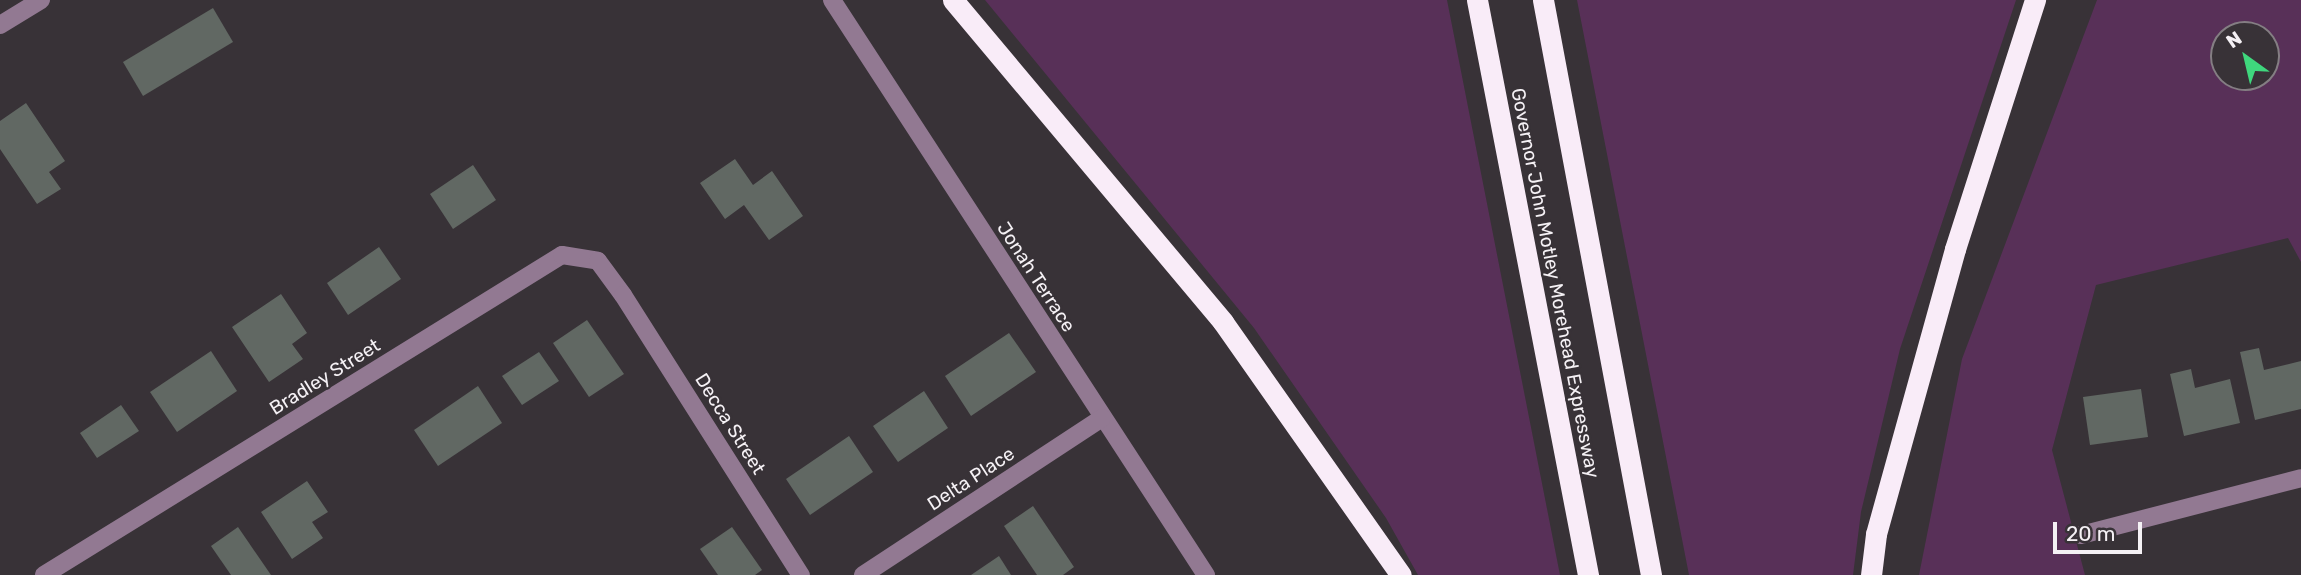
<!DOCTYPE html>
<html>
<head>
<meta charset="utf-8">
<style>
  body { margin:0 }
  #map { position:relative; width:2301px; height:575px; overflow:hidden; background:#383237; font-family:Rubik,sans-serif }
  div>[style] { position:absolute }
  .green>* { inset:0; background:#583058 }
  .building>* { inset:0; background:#616863 }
  .minor>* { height:18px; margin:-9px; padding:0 9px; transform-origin:9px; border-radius:9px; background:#927992 }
  .highway>* { height:21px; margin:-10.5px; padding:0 10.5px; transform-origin:10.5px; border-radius:10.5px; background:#f9ecf8 }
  span { translate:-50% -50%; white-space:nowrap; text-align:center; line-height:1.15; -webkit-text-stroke:5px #383237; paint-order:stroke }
  .street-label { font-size:19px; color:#f5f1f5 }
  .north { position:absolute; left:2210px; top:21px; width:70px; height:70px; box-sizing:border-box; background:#383237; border:2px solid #847e83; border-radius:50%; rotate:326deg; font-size:19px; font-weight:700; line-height:28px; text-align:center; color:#f5f1f5 }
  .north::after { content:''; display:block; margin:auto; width:24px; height:32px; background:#3fd77d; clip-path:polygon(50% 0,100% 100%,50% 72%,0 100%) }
  .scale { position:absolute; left:2053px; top:522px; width:89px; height:32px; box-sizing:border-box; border:4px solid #f5f1f5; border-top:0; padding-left:9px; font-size:21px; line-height:24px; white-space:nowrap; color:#f5f1f5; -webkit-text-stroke:5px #383237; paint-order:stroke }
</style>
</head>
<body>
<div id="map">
  <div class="green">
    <i style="clip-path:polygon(985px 0,1447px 0,1560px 575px,1418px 575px,1386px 518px,1254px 328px)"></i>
    <i style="clip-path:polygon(1577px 0,2016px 0,1900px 349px,1861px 512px,1853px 575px,1689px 575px)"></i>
    <i style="clip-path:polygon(evenodd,2097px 0,2301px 0,2301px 262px,2288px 238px,2096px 285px,2052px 450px,2085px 575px,1919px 575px,1962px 359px,2097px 0,2224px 35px,2266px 35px,2266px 77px,2224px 77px,2224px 35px)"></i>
  </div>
  <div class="building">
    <i style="clip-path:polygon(213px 8px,233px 42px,143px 96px,123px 62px)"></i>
    <i style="clip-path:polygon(26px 103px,65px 161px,49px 172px,61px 189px,37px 204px,0 149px,0 121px)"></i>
    <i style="clip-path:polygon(735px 159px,753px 185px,772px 171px,803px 216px,769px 240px,744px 205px,725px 219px,700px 183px)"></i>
    <i style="clip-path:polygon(473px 165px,496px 200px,453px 229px,430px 194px)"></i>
    <i style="clip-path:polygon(379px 247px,401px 279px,348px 315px,327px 283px)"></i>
    <i style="clip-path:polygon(281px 294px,307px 333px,292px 344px,303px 359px,269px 382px,232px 327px)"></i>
    <i style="clip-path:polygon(587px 320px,624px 374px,589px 397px,553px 343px)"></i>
    <i style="clip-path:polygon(1009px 333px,1036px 372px,971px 416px,945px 376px)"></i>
    <i style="clip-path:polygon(2259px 348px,2264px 370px,2301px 361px,2301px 409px,2255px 420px,2240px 352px)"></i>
    <i style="clip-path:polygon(211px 351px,237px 391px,177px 432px,150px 392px)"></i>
    <i style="clip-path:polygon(539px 352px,559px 381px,522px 405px,502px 376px)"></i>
    <i style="clip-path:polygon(2191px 369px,2195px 388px,2230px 379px,2240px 423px,2184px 436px,2170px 374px)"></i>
    <i style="clip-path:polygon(478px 386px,502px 423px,438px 466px,414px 430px)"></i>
    <i style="clip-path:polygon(2141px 389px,2148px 437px,2090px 445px,2083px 397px)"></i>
    <i style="clip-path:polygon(924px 391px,948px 428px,898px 462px,873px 426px)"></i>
    <i style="clip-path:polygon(121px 405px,139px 431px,97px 458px,80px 433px)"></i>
    <i style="clip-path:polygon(849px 436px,873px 472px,810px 515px,786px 479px)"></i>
    <i style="clip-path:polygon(307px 481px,328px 512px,312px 522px,323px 538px,292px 559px,261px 512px)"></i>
    <i style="clip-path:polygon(1033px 506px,1074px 567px,1063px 575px,1037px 575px,1004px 526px)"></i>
    <i style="clip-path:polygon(238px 527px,271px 575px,231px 575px,211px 546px)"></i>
    <i style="clip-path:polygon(732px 527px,762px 570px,755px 575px,718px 575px,700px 549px)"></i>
    <i style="clip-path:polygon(999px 556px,1011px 575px,971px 575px)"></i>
  </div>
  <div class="minor">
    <i style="left:832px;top:0;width:686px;rotate:56.96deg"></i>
    <i style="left:0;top:25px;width:48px;rotate:-31.4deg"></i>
    <i style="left:2081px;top:535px;width:227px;rotate:-14.5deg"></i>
    <i style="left:44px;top:575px;width:609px;rotate:-31.71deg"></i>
    <i style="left:562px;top:255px;width:36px;rotate:9deg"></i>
    <i style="left:598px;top:261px;width:42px;rotate:53.7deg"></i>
    <i style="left:623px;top:295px;width:332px;rotate:57.6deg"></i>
    <i style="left:863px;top:575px;width:286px;rotate:-33.3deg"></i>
  </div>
  <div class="highway">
    <i style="left:953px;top:0;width:420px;rotate:50deg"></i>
    <i style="left:1223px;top:322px;width:309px;rotate:54.9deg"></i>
    <i style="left:1477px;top:0;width:586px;rotate:79.07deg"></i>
    <i style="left:1543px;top:0;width:585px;rotate:79.36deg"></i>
    <i style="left:1871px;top:575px;width:41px;rotate:-83deg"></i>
    <i style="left:1876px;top:534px;width:296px;rotate:-74.5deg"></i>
    <i style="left:1955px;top:249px;width:262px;rotate:-72.2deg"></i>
  </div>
  <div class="street-label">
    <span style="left:1036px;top:277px;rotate:57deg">Jonah Terrace</span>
    <span style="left:1555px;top:283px;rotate:79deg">Governor John Motley Morehead Expressway</span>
    <span style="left:325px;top:377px;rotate:-32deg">Bradley Street</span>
    <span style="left:730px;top:424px;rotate:58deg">Decca Street</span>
    <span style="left:971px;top:479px;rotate:-33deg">Delta Place</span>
  </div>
  <div class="north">N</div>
  <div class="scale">20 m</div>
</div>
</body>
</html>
